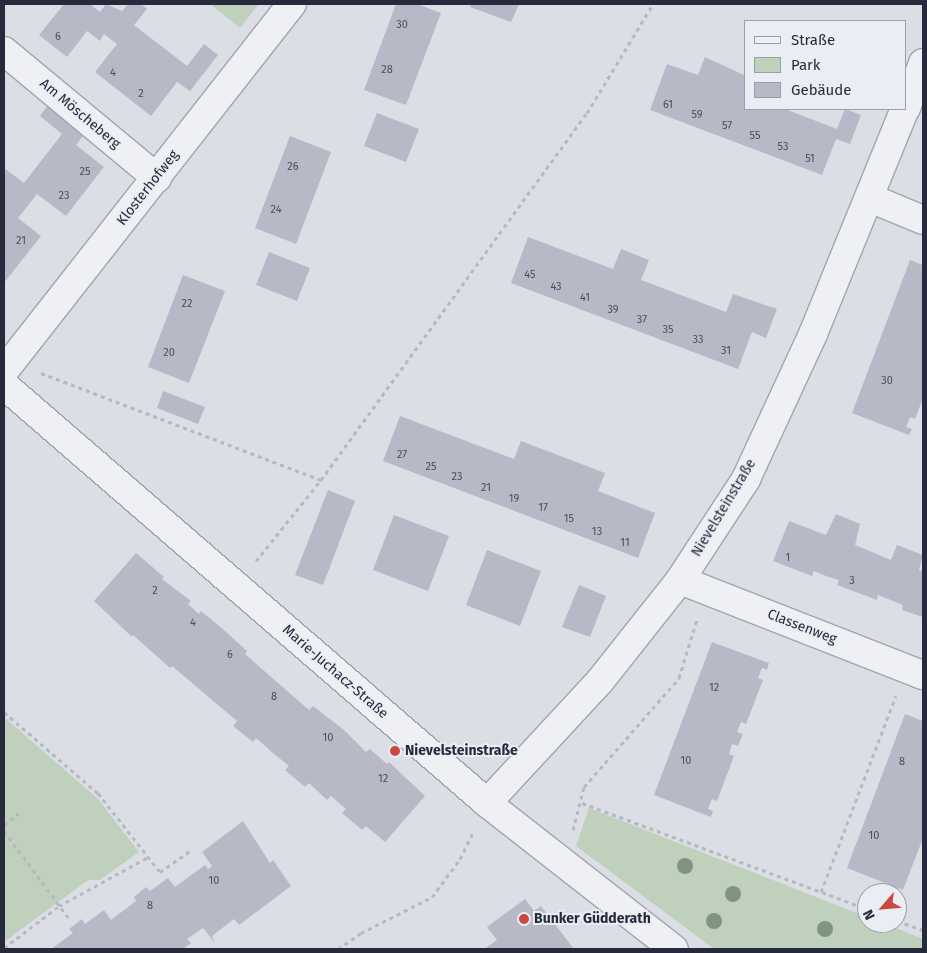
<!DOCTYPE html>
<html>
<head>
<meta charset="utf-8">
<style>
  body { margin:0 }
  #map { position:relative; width:927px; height:953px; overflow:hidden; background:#dcdee6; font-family:"Fira Sans",sans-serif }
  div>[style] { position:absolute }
  .green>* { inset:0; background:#bfd0bd }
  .building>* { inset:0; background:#b7b9c6 }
  .path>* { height:3px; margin-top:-1.5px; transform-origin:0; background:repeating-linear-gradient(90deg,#b7b9c0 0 4px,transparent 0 8px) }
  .roads { filter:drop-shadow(1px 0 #a2a4b0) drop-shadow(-1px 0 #a2a4b0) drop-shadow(0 1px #a2a4b0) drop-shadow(0 -1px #a2a4b0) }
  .minor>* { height:28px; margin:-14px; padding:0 14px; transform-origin:14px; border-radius:14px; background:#eff0f4 }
  .trees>* { width:16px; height:16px; margin:-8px; border-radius:50%; background:#809484 }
  .dots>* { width:14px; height:14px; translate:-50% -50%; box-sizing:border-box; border:2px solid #ebedf4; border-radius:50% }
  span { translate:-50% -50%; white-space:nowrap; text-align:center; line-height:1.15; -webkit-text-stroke:4px #ebedf4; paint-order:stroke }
  .number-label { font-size:11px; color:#4a4e5e }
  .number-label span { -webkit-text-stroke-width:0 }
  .street-label { font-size:14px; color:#262a3c }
  .poi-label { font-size:14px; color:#262a3c; font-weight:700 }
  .left { translate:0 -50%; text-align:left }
  .frame { position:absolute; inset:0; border:5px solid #262a3c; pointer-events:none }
  .legend { position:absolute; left:744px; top:20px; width:162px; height:90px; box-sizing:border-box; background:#ebedf4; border:1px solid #9c9faa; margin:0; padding:6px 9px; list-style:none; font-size:15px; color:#262a3c }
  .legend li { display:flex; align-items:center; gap:10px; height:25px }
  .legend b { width:25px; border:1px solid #9c9faa }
  .north { position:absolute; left:857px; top:883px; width:50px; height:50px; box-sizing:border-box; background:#ebedf4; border:1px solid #9c9faa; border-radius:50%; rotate:243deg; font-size:14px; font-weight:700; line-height:20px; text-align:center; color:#262a3c }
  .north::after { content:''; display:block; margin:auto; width:18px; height:22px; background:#ca4742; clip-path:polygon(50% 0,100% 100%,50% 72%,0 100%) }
</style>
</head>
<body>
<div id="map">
  <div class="green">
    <i style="clip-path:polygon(210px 4px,259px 4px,240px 28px)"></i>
    <i style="clip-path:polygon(4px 717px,98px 799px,139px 852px,100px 880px,88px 880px,4px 942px)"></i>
    <i style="clip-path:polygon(589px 808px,867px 917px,867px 923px,883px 923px,923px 939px,923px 949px,714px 949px,576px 846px)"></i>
  </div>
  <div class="building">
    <i style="clip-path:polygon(64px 4px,90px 4px,100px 12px,106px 4px,122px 11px,128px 4px,141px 4px,147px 9px,134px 25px,187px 66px,204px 44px,218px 55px,190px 91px,177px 82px,151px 116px,95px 72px,117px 44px,104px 34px,100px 41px,87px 31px,67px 57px,39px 35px)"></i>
    <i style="clip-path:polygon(396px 4px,417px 4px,441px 13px,406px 105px,364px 90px)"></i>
    <i style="clip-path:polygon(471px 4px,519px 4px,511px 22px,470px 7px)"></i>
    <i style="clip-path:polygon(705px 57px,746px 76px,746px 109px,785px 109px,837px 129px,845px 109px,861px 115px,850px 144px,836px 139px,822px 175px,650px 110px,667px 64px,698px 75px)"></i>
    <i style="clip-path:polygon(49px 104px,85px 133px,76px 145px,104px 167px,66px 216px,37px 194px,18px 218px,41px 236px,4px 283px,4px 168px,24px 183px,62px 134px,40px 116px)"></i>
    <i style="clip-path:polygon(377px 113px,419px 129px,406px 162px,364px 146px)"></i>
    <i style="clip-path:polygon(290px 136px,331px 152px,296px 244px,255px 228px)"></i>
    <i style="clip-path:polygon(528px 237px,613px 269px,621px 249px,649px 260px,641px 280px,726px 312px,733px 294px,777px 309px,766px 338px,752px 332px,738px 369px,511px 283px)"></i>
    <i style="clip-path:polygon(269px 252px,310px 268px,297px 301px,256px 285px)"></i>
    <i style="clip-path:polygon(910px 260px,923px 265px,923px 398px,915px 419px,910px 417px,906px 427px,912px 429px,909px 435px,852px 413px)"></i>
    <i style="clip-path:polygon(183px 275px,225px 291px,189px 383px,148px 367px)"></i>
    <i style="clip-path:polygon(163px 391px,205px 407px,198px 424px,157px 408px)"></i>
    <i style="clip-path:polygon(400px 416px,514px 459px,521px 441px,605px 473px,598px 491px,655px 513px,638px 558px,383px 461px)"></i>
    <i style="clip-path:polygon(328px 490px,355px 501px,323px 585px,295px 575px)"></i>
    <i style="clip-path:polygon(836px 514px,860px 524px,855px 545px,891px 560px,897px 545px,923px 555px,919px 570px,923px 572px,923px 617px,902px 610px,903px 605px,878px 595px,877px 600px,837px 585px,839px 580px,826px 576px,814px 571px,812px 576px,773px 561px,789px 521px,826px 535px)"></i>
    <i style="clip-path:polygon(394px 515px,449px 536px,428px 591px,373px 570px)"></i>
    <i style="clip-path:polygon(487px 550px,541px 571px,520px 626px,466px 605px)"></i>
    <i style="clip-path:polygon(136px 553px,164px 577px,162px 579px,191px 601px,188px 604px,199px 614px,201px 611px,225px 631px,247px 651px,245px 654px,309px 710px,313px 706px,344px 730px,366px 752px,370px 749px,387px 764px,389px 762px,425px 796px,385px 842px,366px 826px,362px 830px,342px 813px,346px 809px,331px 796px,327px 800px,309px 783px,305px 787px,285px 770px,289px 766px,273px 753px,256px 738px,253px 742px,233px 726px,237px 721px,172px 666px,170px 668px,133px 635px,132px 637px,94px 601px)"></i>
    <i style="clip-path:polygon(579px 585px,606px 596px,590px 637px,562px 627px)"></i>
    <i style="clip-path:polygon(712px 642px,769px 663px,767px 670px,762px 668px,758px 678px,763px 680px,746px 724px,741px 722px,737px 732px,743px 734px,738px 746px,732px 744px,729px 754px,734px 756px,717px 801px,712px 799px,708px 809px,713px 811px,711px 817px,654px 795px)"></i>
    <i style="clip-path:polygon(905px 714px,923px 721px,923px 838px,903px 890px,847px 868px)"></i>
    <i style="clip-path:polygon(243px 821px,270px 863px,273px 860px,291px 886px,239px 925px,234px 919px,212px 936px,215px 943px,203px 928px,187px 939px,191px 943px,183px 949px,51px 949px,73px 933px,69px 929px,82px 919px,85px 924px,104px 910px,111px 920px,136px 901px,134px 897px,146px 887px,150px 891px,168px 878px,175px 887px,205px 865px,208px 869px,212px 866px,202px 852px)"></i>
    <i style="clip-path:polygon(525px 899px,534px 911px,541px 906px,574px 949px,484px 949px,497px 940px,487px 927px)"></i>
  </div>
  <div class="path">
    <i style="left:41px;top:373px;width:300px;rotate:20.9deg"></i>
    <i style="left:256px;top:561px;width:104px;rotate:-51.3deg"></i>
    <i style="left:321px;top:480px;width:453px;rotate:-54.1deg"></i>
    <i style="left:587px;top:113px;width:127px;rotate:-58.8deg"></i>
    <i style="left:4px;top:712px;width:124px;rotate:40.8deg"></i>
    <i style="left:98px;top:793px;width:100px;rotate:51.9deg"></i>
    <i style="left:160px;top:872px;width:37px;rotate:-35deg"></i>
    <i style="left:582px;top:803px;width:304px;rotate:20.4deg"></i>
    <i style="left:4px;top:825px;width:19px;rotate:-39deg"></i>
    <i style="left:573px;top:830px;width:44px;rotate:-75.7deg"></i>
    <i style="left:584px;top:787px;width:145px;rotate:-48.9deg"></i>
    <i style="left:679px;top:678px;width:62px;rotate:-73deg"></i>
    <i style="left:4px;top:831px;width:111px;rotate:53.4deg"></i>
    <i style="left:821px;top:892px;width:210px;rotate:-69.1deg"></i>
    <i style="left:897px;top:921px;width:28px;rotate:19deg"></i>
    <i style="left:4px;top:948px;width:69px;rotate:-37.4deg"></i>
    <i style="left:59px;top:906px;width:102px;rotate:-28.8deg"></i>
    <i style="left:338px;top:949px;width:28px;rotate:-35deg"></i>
    <i style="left:361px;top:933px;width:80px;rotate:-26.9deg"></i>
    <i style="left:432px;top:897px;width:47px;rotate:-53.6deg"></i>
    <i style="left:460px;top:859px;width:30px;rotate:-64deg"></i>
  </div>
  <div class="roads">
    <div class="minor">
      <i style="left:4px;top:51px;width:199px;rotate:39.7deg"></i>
      <i style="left:906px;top:108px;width:48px;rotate:-69.3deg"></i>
      <i style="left:870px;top:198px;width:57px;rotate:22.5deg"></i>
      <i style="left:4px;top:371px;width:467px;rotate:-51.9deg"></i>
      <i style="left:4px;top:385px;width:639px;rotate:40.87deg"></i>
      <i style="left:487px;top:803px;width:237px;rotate:38deg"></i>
      <i style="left:680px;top:580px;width:261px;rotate:21.4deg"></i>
      <i style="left:487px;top:803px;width:166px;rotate:-47.2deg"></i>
      <i style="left:600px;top:681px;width:129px;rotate:-51.6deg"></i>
      <i style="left:680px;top:580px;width:121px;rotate:-56.8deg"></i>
      <i style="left:746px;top:479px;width:160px;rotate:-65.2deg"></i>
      <i style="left:813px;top:334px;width:243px;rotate:-67.8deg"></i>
    </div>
  </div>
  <div class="trees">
    <i style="left:685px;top:866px"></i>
    <i style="left:733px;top:894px"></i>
    <i style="left:714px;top:921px"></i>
    <i style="left:825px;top:929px"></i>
  </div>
  <div class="dots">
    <i style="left:395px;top:751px;background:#ca4742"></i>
    <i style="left:524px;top:919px;background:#ca4742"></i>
  </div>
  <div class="number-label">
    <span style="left:402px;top:25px">30</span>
    <span style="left:58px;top:37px">6</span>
    <span style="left:387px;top:70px">28</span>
    <span style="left:113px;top:73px">4</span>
    <span style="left:141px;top:94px">2</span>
    <span style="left:668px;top:105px">61</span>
    <span style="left:697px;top:115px">59</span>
    <span style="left:727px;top:126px">57</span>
    <span style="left:755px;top:136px">55</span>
    <span style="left:783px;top:147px">53</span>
    <span style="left:810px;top:159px">51</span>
    <span style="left:293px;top:167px">26</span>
    <span style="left:85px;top:172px">25</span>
    <span style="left:64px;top:196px">23</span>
    <span style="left:276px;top:210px">24</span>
    <span style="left:21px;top:241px">21</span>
    <span style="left:530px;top:275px">45</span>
    <span style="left:556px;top:287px">43</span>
    <span style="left:585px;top:298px">41</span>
    <span style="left:187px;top:304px">22</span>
    <span style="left:613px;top:310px">39</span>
    <span style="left:642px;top:320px">37</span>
    <span style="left:668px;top:330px">35</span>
    <span style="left:698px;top:340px">33</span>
    <span style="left:726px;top:351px">31</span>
    <span style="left:169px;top:353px">20</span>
    <span style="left:887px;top:381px">30</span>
    <span style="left:402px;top:455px">27</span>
    <span style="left:431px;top:467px">25</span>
    <span style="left:457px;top:477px">23</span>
    <span style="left:486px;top:488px">21</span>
    <span style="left:514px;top:499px">19</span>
    <span style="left:543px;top:508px">17</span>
    <span style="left:569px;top:519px">15</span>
    <span style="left:597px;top:532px">13</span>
    <span style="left:625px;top:543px">11</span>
    <span style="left:788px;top:558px">1</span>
    <span style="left:852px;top:581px">3</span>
    <span style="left:155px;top:591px">2</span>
    <span style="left:193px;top:623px">4</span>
    <span style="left:230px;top:655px">6</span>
    <span style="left:714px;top:688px">12</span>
    <span style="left:274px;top:697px">8</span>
    <span style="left:328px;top:738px">10</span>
    <span style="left:686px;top:761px">10</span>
    <span style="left:902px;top:762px">8</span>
    <span style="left:383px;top:779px">12</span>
    <span style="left:874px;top:836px">10</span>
    <span style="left:214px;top:881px">10</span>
    <span style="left:150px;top:906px">8</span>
  </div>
  <div class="street-label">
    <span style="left:80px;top:114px;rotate:40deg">Am Möscheberg</span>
    <span style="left:148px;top:188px;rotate:-52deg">Klosterhofweg</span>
    <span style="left:724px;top:508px;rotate:-59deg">Nievelsteinstraße</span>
    <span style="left:802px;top:627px;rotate:21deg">Classenweg</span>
    <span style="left:335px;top:672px;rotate:41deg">Marie-Juchacz-Straße</span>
  </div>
  <div class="poi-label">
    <span class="left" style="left:405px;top:751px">Nievelsteinstraße</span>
    <span class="left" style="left:534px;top:919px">Bunker Güdderath</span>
  </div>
  <div class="frame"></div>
  <ul class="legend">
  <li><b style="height:6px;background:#eff0f4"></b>Straße</li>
  <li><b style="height:14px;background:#bfd0bd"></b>Park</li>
  <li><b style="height:14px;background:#b7b9c6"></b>Gebäude</li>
  </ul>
  <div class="north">N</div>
</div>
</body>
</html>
